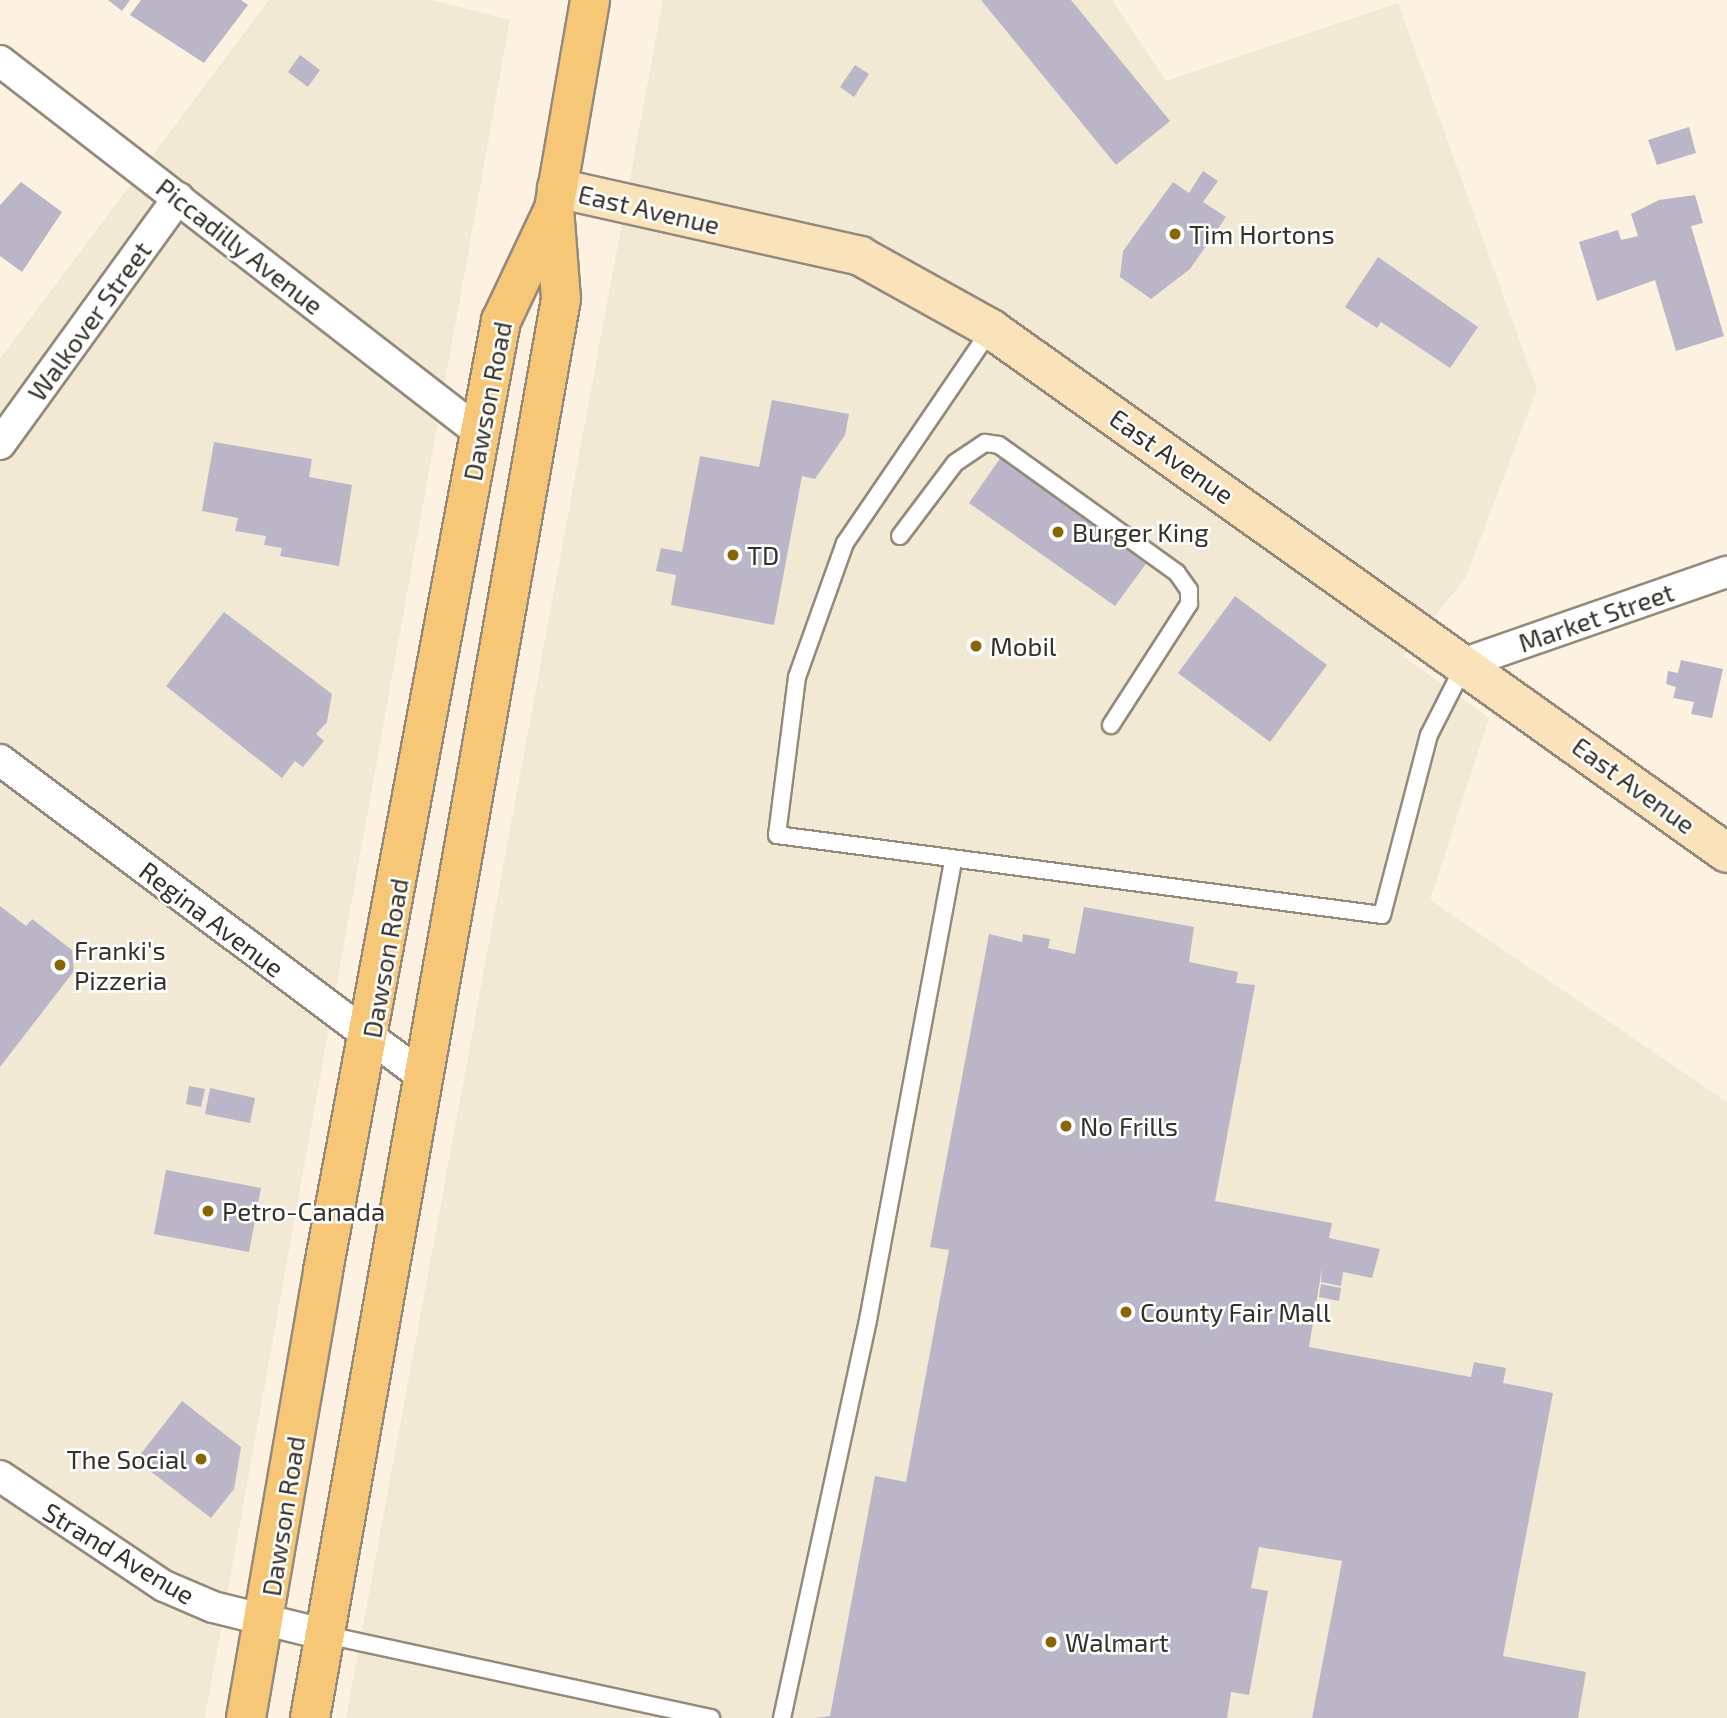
<!DOCTYPE html>
<html>
<head>
<meta charset="utf-8">
<style>
  body { margin:0 }
  #map { position:relative; width:1727px; height:1718px; overflow:hidden; background:#fdf1e2; font-family:"Exo 2",sans-serif }
  div>[style] { position:absolute }
  .commercial>* { inset:0; background:#f1e9d3 }
  .building>* { inset:0; background:#bab6c8 }
  .roads { filter:drop-shadow(2px 0 #94897b) drop-shadow(-2px 0 #94897b) drop-shadow(0 2px #94897b) drop-shadow(0 -2px #94897b) }
  .lane>* { height:16px; margin:-8px; padding:0 8px; transform-origin:8px; border-radius:8px; background:#fff }
  .street>* { height:30px; margin:-15px; padding:0 15px; transform-origin:15px; border-radius:15px; background:#fff }
  .secondary>* { height:38px; margin:-19px; padding:0 19px; transform-origin:19px; border-radius:19px; background:#fae3bb }
  .primary>* { height:38px; margin:-19px; padding:0 19px; transform-origin:19px; border-radius:19px; background:#f6c776 }
  .dots>* { width:19px; height:19px; translate:-50% -50%; box-sizing:border-box; border:4px solid #fff; border-radius:50% }
  span { translate:-50% -50%; white-space:nowrap; text-align:center; line-height:1.15; -webkit-text-stroke:5px #fff; paint-order:stroke }
  .street-label { font-size:26px; color:#34302a }
  .poi-label { font-size:26px; color:#34302a }
  .left { translate:0 -50%; text-align:left }
  .right { translate:-100% -50%; text-align:right }
</style>
</head>
<body>
<div id="map">
  <div class="commercial">
    <i style="clip-path:polygon(269px 0,431px 0,510px 20px,205px 1718px,0 1718px,0 359px)"></i>
    <i style="clip-path:polygon(663px 0,1112px 0,1166px 81px,1398px 3px,1537px 389px,1466px 577px,1403px 656px,1489px 718px,1430px 900px,1727px 1102px,1727px 1718px,346px 1718px)"></i>
  </div>
  <div class="building">
    <i style="clip-path:polygon(108px 0,130px 0,122px 11px)"></i>
    <i style="clip-path:polygon(141px 0,241px 0,248px 5px,204px 63px,130px 15px)"></i>
    <i style="clip-path:polygon(981px 0,1071px 0,1170px 121px,1116px 165px)"></i>
    <i style="clip-path:polygon(300px 55px,320px 70px,308px 87px,288px 72px)"></i>
    <i style="clip-path:polygon(855px 65px,869px 74px,854px 97px,840px 87px)"></i>
    <i style="clip-path:polygon(1689px 127px,1696px 153px,1657px 165px,1648px 140px)"></i>
    <i style="clip-path:polygon(1203px 171px,1218px 181px,1203px 202px,1226px 217px,1190px 269px,1151px 299px,1120px 277px,1123px 251px,1173px 182px,1189px 193px)"></i>
    <i style="clip-path:polygon(21px 182px,62px 212px,22px 272px,0 256px,0 205px)"></i>
    <i style="clip-path:polygon(1695px 195px,1703px 223px,1691px 226px,1724px 336px,1676px 351px,1655px 280px,1597px 301px,1579px 242px,1618px 230px,1621px 240px,1638px 236px,1631px 214px,1659px 200px)"></i>
    <i style="clip-path:polygon(1378px 257px,1478px 327px,1450px 368px,1381px 322px,1377px 328px,1345px 307px)"></i>
    <i style="clip-path:polygon(772px 400px,849px 414px,845px 435px,815px 479px,802px 476px,774px 625px,671px 605px,676px 575px,656px 571px,661px 548px,682px 552px,700px 456px,759px 467px)"></i>
    <i style="clip-path:polygon(214px 442px,312px 459px,309px 477px,352px 485px,339px 566px,280px 556px,282px 548px,264px 545px,266px 536px,235px 531px,238px 518px,202px 511px)"></i>
    <i style="clip-path:polygon(1001px 457px,1148px 561px,1115px 606px,969px 503px)"></i>
    <i style="clip-path:polygon(1235px 596px,1327px 665px,1270px 742px,1178px 673px)"></i>
    <i style="clip-path:polygon(224px 612px,332px 694px,327px 722px,316px 734px,324px 741px,303px 767px,295px 761px,282px 778px,166px 686px)"></i>
    <i style="clip-path:polygon(1681px 660px,1723px 669px,1712px 718px,1691px 714px,1694px 702px,1673px 698px,1676px 687px,1666px 684px,1668px 671px,1678px 673px)"></i>
    <i style="clip-path:polygon(0 906px,26px 926px,32px 919px,72px 950px,74px 971px,0 1067px)"></i>
    <i style="clip-path:polygon(1084px 907px,1194px 927px,1189px 962px,1238px 972px,1236px 983px,1255px 985px,1215px 1201px,1332px 1223px,1329px 1238px,1380px 1249px,1372px 1278px,1343px 1272px,1341px 1286px,1321px 1282px,1322px 1268px,1309px 1347px,1471px 1377px,1474px 1362px,1506px 1368px,1503px 1383px,1553px 1393px,1503px 1656px,1586px 1672px,1578px 1718px,1312px 1718px,1342px 1561px,1259px 1547px,1251px 1588px,1268px 1591px,1249px 1695px,1231px 1692px,1227px 1718px,815px 1718px,830px 1716px,875px 1476px,906px 1482px,949px 1250px,930px 1247px,989px 934px,1022px 942px,1023px 934px,1050px 939px,1048px 948px,1075px 954px)"></i>
    <i style="clip-path:polygon(189px 1086px,205px 1089px,201px 1107px,186px 1104px)"></i>
    <i style="clip-path:polygon(210px 1088px,255px 1098px,250px 1123px,205px 1114px)"></i>
    <i style="clip-path:polygon(166px 1170px,261px 1188px,249px 1252px,154px 1234px)"></i>
    <i style="clip-path:polygon(1321px 1284px,1341px 1288px,1339px 1301px,1319px 1297px)"></i>
    <i style="clip-path:polygon(182px 1401px,241px 1447px,234px 1489px,211px 1518px,136px 1460px)"></i>
  </div>
  <div class="roads">
    <div class="lane">
      <i style="left:991px;top:329px;width:259px;rotate:124.3deg"></i>
      <i style="left:845px;top:543px;width:142px;rotate:109.7deg"></i>
      <i style="left:797px;top:677px;width:159px;rotate:97.2deg"></i>
      <i style="left:777px;top:835px;width:610px;rotate:7.53deg"></i>
      <i style="left:1382px;top:915px;width:186px;rotate:-75.4deg"></i>
      <i style="left:1429px;top:735px;width:80px;rotate:-63.1deg"></i>
      <i style="left:900px;top:536px;width:91px;rotate:-53deg"></i>
      <i style="left:955px;top:463px;width:36px;rotate:-34deg"></i>
      <i style="left:985px;top:443px;width:14px;rotate:8deg"></i>
      <i style="left:999px;top:445px;width:219px;rotate:35.7deg"></i>
      <i style="left:1177px;top:573px;width:21px;rotate:55deg"></i>
      <i style="left:1189px;top:590px;width:14px;rotate:90deg"></i>
      <i style="left:1189px;top:604px;width:144px;rotate:122.8deg"></i>
      <i style="left:327px;top:1635px;width:393px;rotate:12.2deg"></i>
      <i style="left:782px;top:1718px;width:407px;rotate:-77.8deg"></i>
      <i style="left:868px;top:1320px;width:468px;rotate:-79.5deg"></i>
    </div>
    <div class="street">
      <i style="left:0;top:61px;width:606px;rotate:37.76deg"></i>
      <i style="left:0;top:444px;width:304px;rotate:-54.1deg"></i>
      <i style="left:1465px;top:663px;width:277px;rotate:-19.2deg"></i>
      <i style="left:0;top:760px;width:531px;rotate:36.81deg"></i>
      <i style="left:0;top:1476px;width:197px;rotate:33.9deg"></i>
      <i style="left:164px;top:1586px;width:53px;rotate:23.2deg"></i>
      <i style="left:213px;top:1607px;width:117px;rotate:13.8deg"></i>
    </div>
    <div class="secondary">
      <i style="left:557px;top:188px;width:311px;rotate:12.6deg"></i>
      <i style="left:860px;top:256px;width:150px;rotate:29.1deg"></i>
      <i style="left:991px;top:329px;width:903px;rotate:35.45deg"></i>
    </div>
    <div class="primary">
      <i style="left:246px;top:1718px;width:454px;rotate:-80.2deg"></i>
      <i style="left:323px;top:1271px;width:967px;rotate:-79.39deg"></i>
      <i style="left:501px;top:321px;width:124px;rotate:-64.7deg"></i>
      <i style="left:310px;top:1718px;width:1441px;rotate:-79.97deg"></i>
      <i style="left:561px;top:299px;width:90px;rotate:-94.4deg"></i>
      <i style="left:554px;top:209px;width:212px;rotate:-80.2deg"></i>
    </div>
  </div>
  <div class="dots">
    <i style="left:1175px;top:234px;background:#896603"></i>
    <i style="left:1058px;top:532px;background:#896603"></i>
    <i style="left:733px;top:555px;background:#896603"></i>
    <i style="left:976px;top:646px;background:#896603"></i>
    <i style="left:60px;top:965px;background:#896603"></i>
    <i style="left:1066px;top:1126px;background:#896603"></i>
    <i style="left:208px;top:1211px;background:#896603"></i>
    <i style="left:1126px;top:1312px;background:#896603"></i>
    <i style="left:201px;top:1459px;background:#896603"></i>
    <i style="left:1051px;top:1642px;background:#896603"></i>
  </div>
  <div class="street-label">
    <span style="left:649px;top:209px;rotate:13deg">East Avenue</span>
    <span style="left:240px;top:246px;rotate:38deg">Piccadilly Avenue</span>
    <span style="left:89px;top:321px;rotate:-54deg">Walkover Street</span>
    <span style="left:487px;top:401px;rotate:-79deg">Dawson Road</span>
    <span style="left:1172px;top:456px;rotate:35deg">East Avenue</span>
    <span style="left:1596px;top:617px;rotate:-19deg">Market Street</span>
    <span style="left:1634px;top:785px;rotate:36deg">East Avenue</span>
    <span style="left:212px;top:919px;rotate:37deg">Regina Avenue</span>
    <span style="left:385px;top:958px;rotate:-80deg">Dawson Road</span>
    <span style="left:283px;top:1516px;rotate:-81deg">Dawson Road</span>
    <span style="left:119px;top:1553px;rotate:31deg">Strand Avenue</span>
  </div>
  <div class="poi-label">
    <span class="left" style="left:1189px;top:234px">Tim Hortons</span>
    <span class="left" style="left:1072px;top:532px">Burger King</span>
    <span class="left" style="left:747px;top:555px">TD</span>
    <span class="left" style="left:990px;top:646px">Mobil</span>
    <span class="left" style="left:74px;top:965px">Franki's<br>Pizzeria</span>
    <span class="left" style="left:1080px;top:1126px">No Frills</span>
    <span class="left" style="left:222px;top:1211px">Petro-Canada</span>
    <span class="left" style="left:1140px;top:1312px">County Fair Mall</span>
    <span class="right" style="left:187px;top:1459px">The Social</span>
    <span class="left" style="left:1065px;top:1642px">Walmart</span>
  </div>
</div>
</body>
</html>
